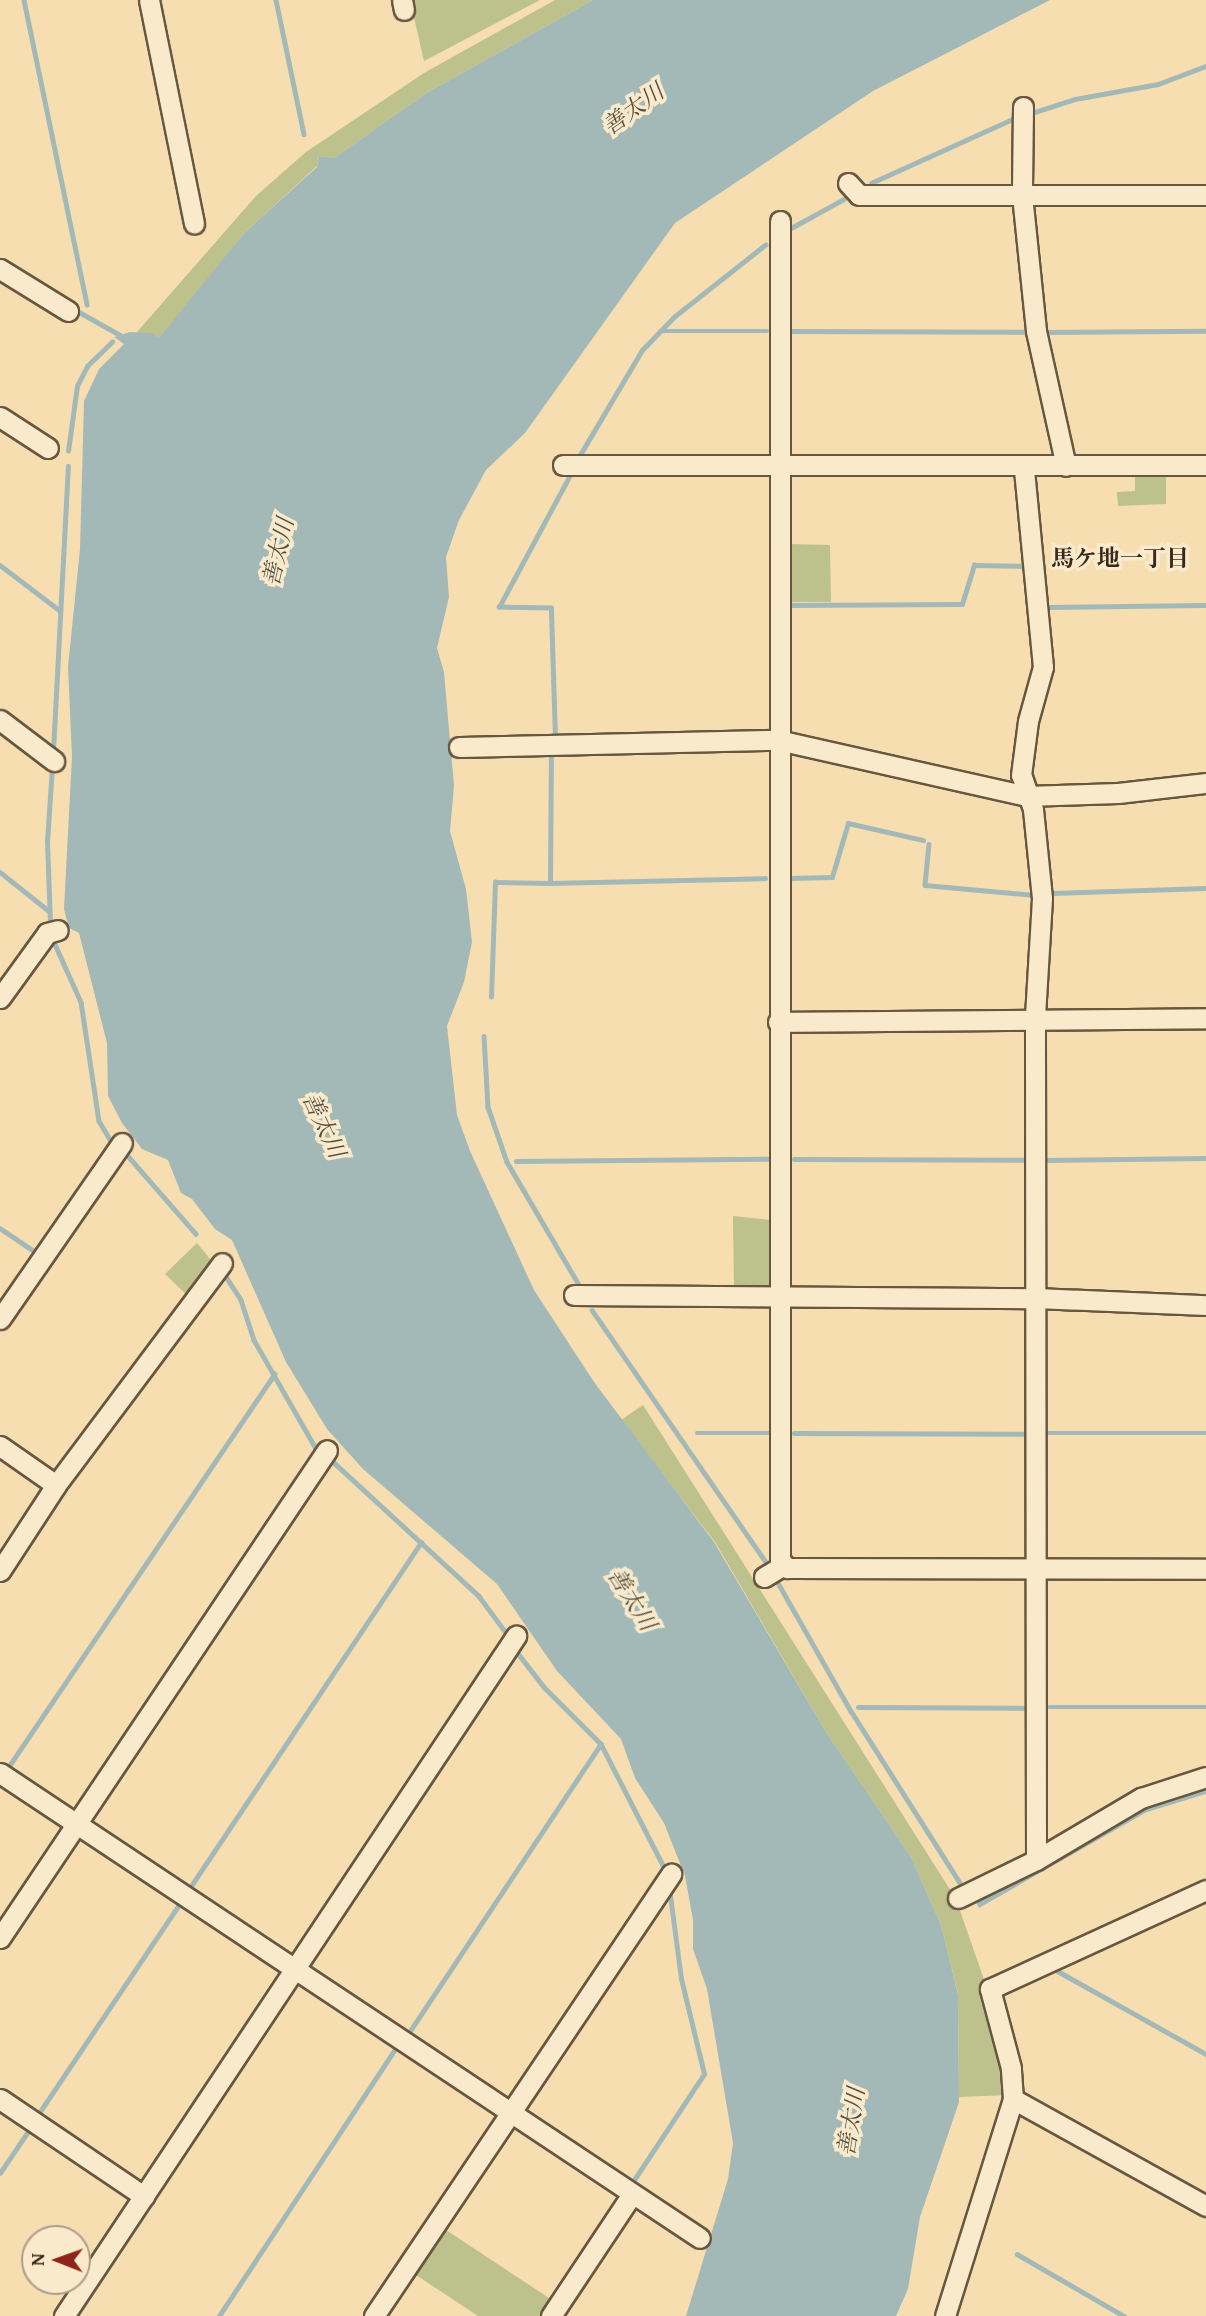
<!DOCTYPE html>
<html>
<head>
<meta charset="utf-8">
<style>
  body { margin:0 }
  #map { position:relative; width:1206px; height:2316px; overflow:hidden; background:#f7deb1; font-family:"Gentium Book Plus","Noto Serif JP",serif }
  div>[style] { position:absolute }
  .green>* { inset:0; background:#bdc18c }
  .water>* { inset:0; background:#a2b9b8 }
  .stream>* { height:4.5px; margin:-2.25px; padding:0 2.25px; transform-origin:2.25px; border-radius:2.25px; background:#a2b9b8 }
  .roads { filter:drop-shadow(2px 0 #675740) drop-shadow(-2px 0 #675740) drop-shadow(0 2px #675740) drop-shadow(0 -2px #675740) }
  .minor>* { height:19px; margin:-9.5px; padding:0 9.5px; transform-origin:9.5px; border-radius:9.5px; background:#faeacc }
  span { translate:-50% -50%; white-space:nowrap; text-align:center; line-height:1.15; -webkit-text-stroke:7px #faeacc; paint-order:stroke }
  .water-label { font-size:23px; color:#524e42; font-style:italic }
  .neighbourhood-label { font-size:23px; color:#372a1b; font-weight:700 }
  .north { position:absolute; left:21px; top:2225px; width:70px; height:70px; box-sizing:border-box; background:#faeacc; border:2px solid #ac9d85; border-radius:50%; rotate:271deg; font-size:19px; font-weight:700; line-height:28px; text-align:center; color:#372a1b }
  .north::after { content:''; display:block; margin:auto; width:24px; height:32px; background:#8f2418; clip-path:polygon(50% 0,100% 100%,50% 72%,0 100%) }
</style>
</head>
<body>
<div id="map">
  <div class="green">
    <i style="clip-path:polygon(410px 0,540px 0,424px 61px)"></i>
    <i style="clip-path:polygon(555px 0,593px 0,428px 92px,334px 158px,319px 156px,317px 166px,243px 234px,159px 339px,137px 332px,256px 196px,306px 152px,424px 73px)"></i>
    <i style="clip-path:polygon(1166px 472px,1166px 504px,1118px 506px,1117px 492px,1135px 491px,1135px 473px)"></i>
    <i style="clip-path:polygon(789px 544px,830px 545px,831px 602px,789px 602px)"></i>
    <i style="clip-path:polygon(733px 1216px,772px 1220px,772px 1283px,763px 1290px,734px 1290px)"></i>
    <i style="clip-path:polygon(197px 1243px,215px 1265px,190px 1298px,165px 1274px)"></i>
    <i style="clip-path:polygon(643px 1405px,956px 1899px,988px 1991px,1010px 2095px,959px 2097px,958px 1993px,941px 1925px,911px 1857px,826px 1732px,715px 1542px,621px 1420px)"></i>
    <i style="clip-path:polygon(440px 2226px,552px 2300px,541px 2316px,478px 2316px,410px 2271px)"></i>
  </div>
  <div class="water">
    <i style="clip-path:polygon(593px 0,1050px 0,873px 91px,675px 223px,525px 433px,486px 470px,459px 520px,446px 557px,449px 597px,437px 648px,444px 672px,454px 786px,450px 831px,466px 889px,472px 942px,464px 982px,447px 1026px,457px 1115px,470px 1151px,534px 1290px,594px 1382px,714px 1542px,826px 1732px,911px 1857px,941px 1925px,958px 1994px,959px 2102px,920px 2217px,908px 2289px,896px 2316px,686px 2316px,728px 2179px,733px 2143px,707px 1989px,693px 1949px,693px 1920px,685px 1876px,664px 1823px,635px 1778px,621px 1739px,557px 1671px,497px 1584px,363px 1469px,327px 1429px,286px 1362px,232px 1240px,215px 1229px,192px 1199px,181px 1193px,168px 1160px,142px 1149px,122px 1123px,108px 1096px,107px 1043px,79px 933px,69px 928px,64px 909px,72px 756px,68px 667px,80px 549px,84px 401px,99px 369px,124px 344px,114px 337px,130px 332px,151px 333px,159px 338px,243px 234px,317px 167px,319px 156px,334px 158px,428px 92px)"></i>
    <i style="clip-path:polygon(1206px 1785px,1206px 1794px,1147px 1812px,979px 1908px,975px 1900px,1145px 1805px)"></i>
  </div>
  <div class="stream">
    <i style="left:24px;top:0;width:311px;rotate:78.3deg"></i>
    <i style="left:276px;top:0;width:137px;rotate:78.2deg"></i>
    <i style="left:1032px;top:113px;width:45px;rotate:-18deg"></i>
    <i style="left:1075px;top:99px;width:84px;rotate:-10.2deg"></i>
    <i style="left:1158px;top:84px;width:51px;rotate:-20.6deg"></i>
    <i style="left:871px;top:183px;width:156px;rotate:-24.3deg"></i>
    <i style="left:791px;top:228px;width:60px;rotate:-28.7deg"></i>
    <i style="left:74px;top:309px;width:55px;rotate:29.4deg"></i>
    <i style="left:660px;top:331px;width:107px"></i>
    <i style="left:788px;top:331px;width:239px;rotate:0.2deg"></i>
    <i style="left:1043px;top:332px;width:163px;rotate:-0.4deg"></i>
    <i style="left:68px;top:451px;width:66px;rotate:-82.1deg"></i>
    <i style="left:77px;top:386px;width:22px;rotate:-63deg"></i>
    <i style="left:87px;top:366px;width:35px;rotate:-44deg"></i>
    <i style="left:577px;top:460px;width:128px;rotate:-59.4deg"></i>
    <i style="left:642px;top:350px;width:47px;rotate:-45.9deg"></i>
    <i style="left:675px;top:316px;width:115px;rotate:-38.3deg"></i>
    <i style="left:0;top:565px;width:74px;rotate:37.3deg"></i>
    <i style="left:788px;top:605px;width:174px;rotate:-0.3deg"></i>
    <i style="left:962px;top:604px;width:41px;rotate:-72.9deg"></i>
    <i style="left:974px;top:565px;width:52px;rotate:1.1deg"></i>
    <i style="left:1047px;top:607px;width:159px;rotate:-0.7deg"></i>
    <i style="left:555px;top:738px;width:130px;rotate:-91.8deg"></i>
    <i style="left:551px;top:608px;width:52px;rotate:-178.9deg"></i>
    <i style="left:499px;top:607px;width:150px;rotate:-61.7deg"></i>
    <i style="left:53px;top:751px;width:285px;rotate:-87deg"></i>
    <i style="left:929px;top:844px;width:41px;rotate:95.6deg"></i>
    <i style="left:925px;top:885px;width:110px;rotate:5.2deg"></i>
    <i style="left:0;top:872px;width:63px;rotate:38.5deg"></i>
    <i style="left:789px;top:878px;width:43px;rotate:-1.3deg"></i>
    <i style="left:832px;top:877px;width:56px;rotate:-73.5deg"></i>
    <i style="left:848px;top:823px;width:77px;rotate:12.8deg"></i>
    <i style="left:550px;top:883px;width:215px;rotate:-1.3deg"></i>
    <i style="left:1052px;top:893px;width:154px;rotate:-1.9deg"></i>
    <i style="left:50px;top:923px;width:81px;rotate:-92.1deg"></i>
    <i style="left:47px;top:842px;width:75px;rotate:-86.2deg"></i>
    <i style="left:54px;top:942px;width:66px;rotate:65.8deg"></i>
    <i style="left:81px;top:1002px;width:120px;rotate:81.4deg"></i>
    <i style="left:99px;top:1121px;width:29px;rotate:59deg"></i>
    <i style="left:491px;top:997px;width:115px;rotate:-88deg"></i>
    <i style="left:495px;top:882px;width:55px;rotate:1deg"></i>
    <i style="left:550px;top:883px;width:130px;rotate:-89.6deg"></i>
    <i style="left:484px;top:1036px;width:71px;rotate:86.8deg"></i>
    <i style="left:488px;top:1107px;width:58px;rotate:70.9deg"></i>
    <i style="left:507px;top:1162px;width:146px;rotate:59.6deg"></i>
    <i style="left:128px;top:1156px;width:103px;rotate:48.9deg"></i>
    <i style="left:794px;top:1159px;width:232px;rotate:0.2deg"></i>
    <i style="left:1044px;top:1160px;width:162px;rotate:-0.7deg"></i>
    <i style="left:516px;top:1161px;width:253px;rotate:-0.5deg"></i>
    <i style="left:0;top:1228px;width:48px;rotate:34deg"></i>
    <i style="left:223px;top:1272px;width:33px;rotate:57deg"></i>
    <i style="left:241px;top:1300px;width:42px;rotate:72deg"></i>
    <i style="left:254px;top:1340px;width:129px;rotate:60.3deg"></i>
    <i style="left:592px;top:1310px;width:306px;rotate:55.4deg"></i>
    <i style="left:697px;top:1433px;width:73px"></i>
    <i style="left:794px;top:1433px;width:237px;rotate:0.2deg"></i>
    <i style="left:1046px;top:1433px;width:160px"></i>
    <i style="left:329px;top:1458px;width:204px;rotate:42.6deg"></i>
    <i style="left:479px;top:1596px;width:47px;rotate:53.6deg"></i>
    <i style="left:777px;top:1581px;width:150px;rotate:60.4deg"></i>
    <i style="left:851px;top:1711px;width:207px;rotate:57.6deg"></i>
    <i style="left:514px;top:1648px;width:49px;rotate:52.4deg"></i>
    <i style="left:544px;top:1687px;width:81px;rotate:45deg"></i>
    <i style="left:601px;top:1744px;width:138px;rotate:62.9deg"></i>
    <i style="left:858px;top:1707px;width:170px;rotate:0.3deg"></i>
    <i style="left:1049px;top:1707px;width:157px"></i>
    <i style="left:7px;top:1769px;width:477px;rotate:-55.9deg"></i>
    <i style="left:189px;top:1889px;width:417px;rotate:-56.2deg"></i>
    <i style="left:1054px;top:1969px;width:174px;rotate:29.2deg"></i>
    <i style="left:408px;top:2034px;width:348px;rotate:-56.4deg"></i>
    <i style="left:37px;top:2116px;width:260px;rotate:-56.1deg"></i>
    <i style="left:0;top:2173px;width:55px;rotate:-56deg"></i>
    <i style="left:630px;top:2186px;width:134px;rotate:-56.5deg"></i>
    <i style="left:704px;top:2074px;width:98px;rotate:-103.6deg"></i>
    <i style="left:681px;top:1979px;width:92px;rotate:-97.5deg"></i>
    <i style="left:1017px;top:2254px;width:124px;rotate:30.1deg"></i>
    <i style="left:219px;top:2316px;width:323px;rotate:-56.6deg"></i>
  </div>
  <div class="roads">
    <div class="minor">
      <i style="left:149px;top:0;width:228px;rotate:78.6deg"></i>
      <i style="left:402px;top:0;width:10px;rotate:79deg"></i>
      <i style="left:1023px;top:107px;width:88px;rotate:90.7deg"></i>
      <i style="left:1022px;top:195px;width:137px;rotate:84.1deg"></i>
      <i style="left:1036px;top:331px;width:138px;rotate:77.5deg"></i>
      <i style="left:848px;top:183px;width:16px;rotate:47deg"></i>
      <i style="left:859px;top:195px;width:347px"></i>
      <i style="left:780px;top:221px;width:1339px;rotate:90deg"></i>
      <i style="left:780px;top:1560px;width:11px;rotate:49deg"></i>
      <i style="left:787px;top:1568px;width:419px;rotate:0.1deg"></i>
      <i style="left:0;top:269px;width:80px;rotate:31.7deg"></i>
      <i style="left:0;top:417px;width:57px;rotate:32.9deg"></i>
      <i style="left:563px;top:465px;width:643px"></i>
      <i style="left:0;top:720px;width:68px;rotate:37.2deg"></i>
      <i style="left:459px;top:747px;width:319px;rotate:-1.3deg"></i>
      <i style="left:778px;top:740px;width:254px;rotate:12.7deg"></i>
      <i style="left:1026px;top:796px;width:92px;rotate:-1.9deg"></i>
      <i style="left:1118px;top:793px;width:89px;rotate:-6.5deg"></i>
      <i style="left:0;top:998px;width:80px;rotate:-54.1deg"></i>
      <i style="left:47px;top:933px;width:11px;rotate:-15deg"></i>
      <i style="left:778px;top:1022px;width:428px;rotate:-0.5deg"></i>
      <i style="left:574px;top:1295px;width:462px;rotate:0.4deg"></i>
      <i style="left:1036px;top:1298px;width:170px;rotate:2.4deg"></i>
      <i style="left:0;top:1319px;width:214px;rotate:-55.3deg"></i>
      <i style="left:0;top:1446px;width:68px;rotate:34.9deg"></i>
      <i style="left:0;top:1571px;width:103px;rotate:-56.9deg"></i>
      <i style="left:56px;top:1485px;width:277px;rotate:-53.2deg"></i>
      <i style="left:764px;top:1577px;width:23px;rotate:-31deg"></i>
      <i style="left:0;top:1773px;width:840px;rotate:33.6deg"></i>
      <i style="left:1036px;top:1860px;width:122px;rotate:-30.6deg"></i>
      <i style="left:1141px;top:1798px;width:68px;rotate:-17.9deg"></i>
      <i style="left:958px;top:1898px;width:87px;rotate:-26deg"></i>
      <i style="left:1036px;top:1860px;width:844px;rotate:-90.07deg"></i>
      <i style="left:1035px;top:1016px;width:118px;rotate:-86.6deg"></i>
      <i style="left:1042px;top:898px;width:89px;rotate:-95.8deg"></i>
      <i style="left:1033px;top:809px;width:36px;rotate:-109deg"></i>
      <i style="left:1021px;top:775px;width:54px;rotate:-82.6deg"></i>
      <i style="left:1028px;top:721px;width:56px;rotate:-74.5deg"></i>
      <i style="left:1043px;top:667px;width:200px;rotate:-95.5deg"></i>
      <i style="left:0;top:1938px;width:587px;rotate:-56.17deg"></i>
      <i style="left:0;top:2099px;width:174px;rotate:34deg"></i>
      <i style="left:1013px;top:2099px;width:221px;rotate:29deg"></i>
      <i style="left:64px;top:2316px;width:817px;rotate:-56.39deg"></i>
      <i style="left:374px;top:2316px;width:533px;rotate:-56.1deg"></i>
      <i style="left:551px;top:2316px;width:146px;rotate:-56.4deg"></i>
      <i style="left:945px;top:2316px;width:227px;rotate:-72.6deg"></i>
      <i style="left:1013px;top:2099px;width:31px;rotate:-94deg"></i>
      <i style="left:1011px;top:2068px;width:82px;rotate:-104.9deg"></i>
      <i style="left:990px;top:1989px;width:238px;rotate:-24.6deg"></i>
    </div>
  </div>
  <div class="water-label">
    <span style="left:633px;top:109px;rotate:-36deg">善太川</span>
    <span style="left:278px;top:552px;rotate:-77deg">善太川</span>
    <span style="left:324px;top:1125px;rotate:65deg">善太川</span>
    <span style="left:632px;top:1599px;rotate:58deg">善太川</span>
    <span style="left:851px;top:2122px;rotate:-81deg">善太川</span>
  </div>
  <div class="neighbourhood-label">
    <span style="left:1120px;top:558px">馬ケ地一丁目</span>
  </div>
  <div class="north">N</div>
</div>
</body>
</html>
